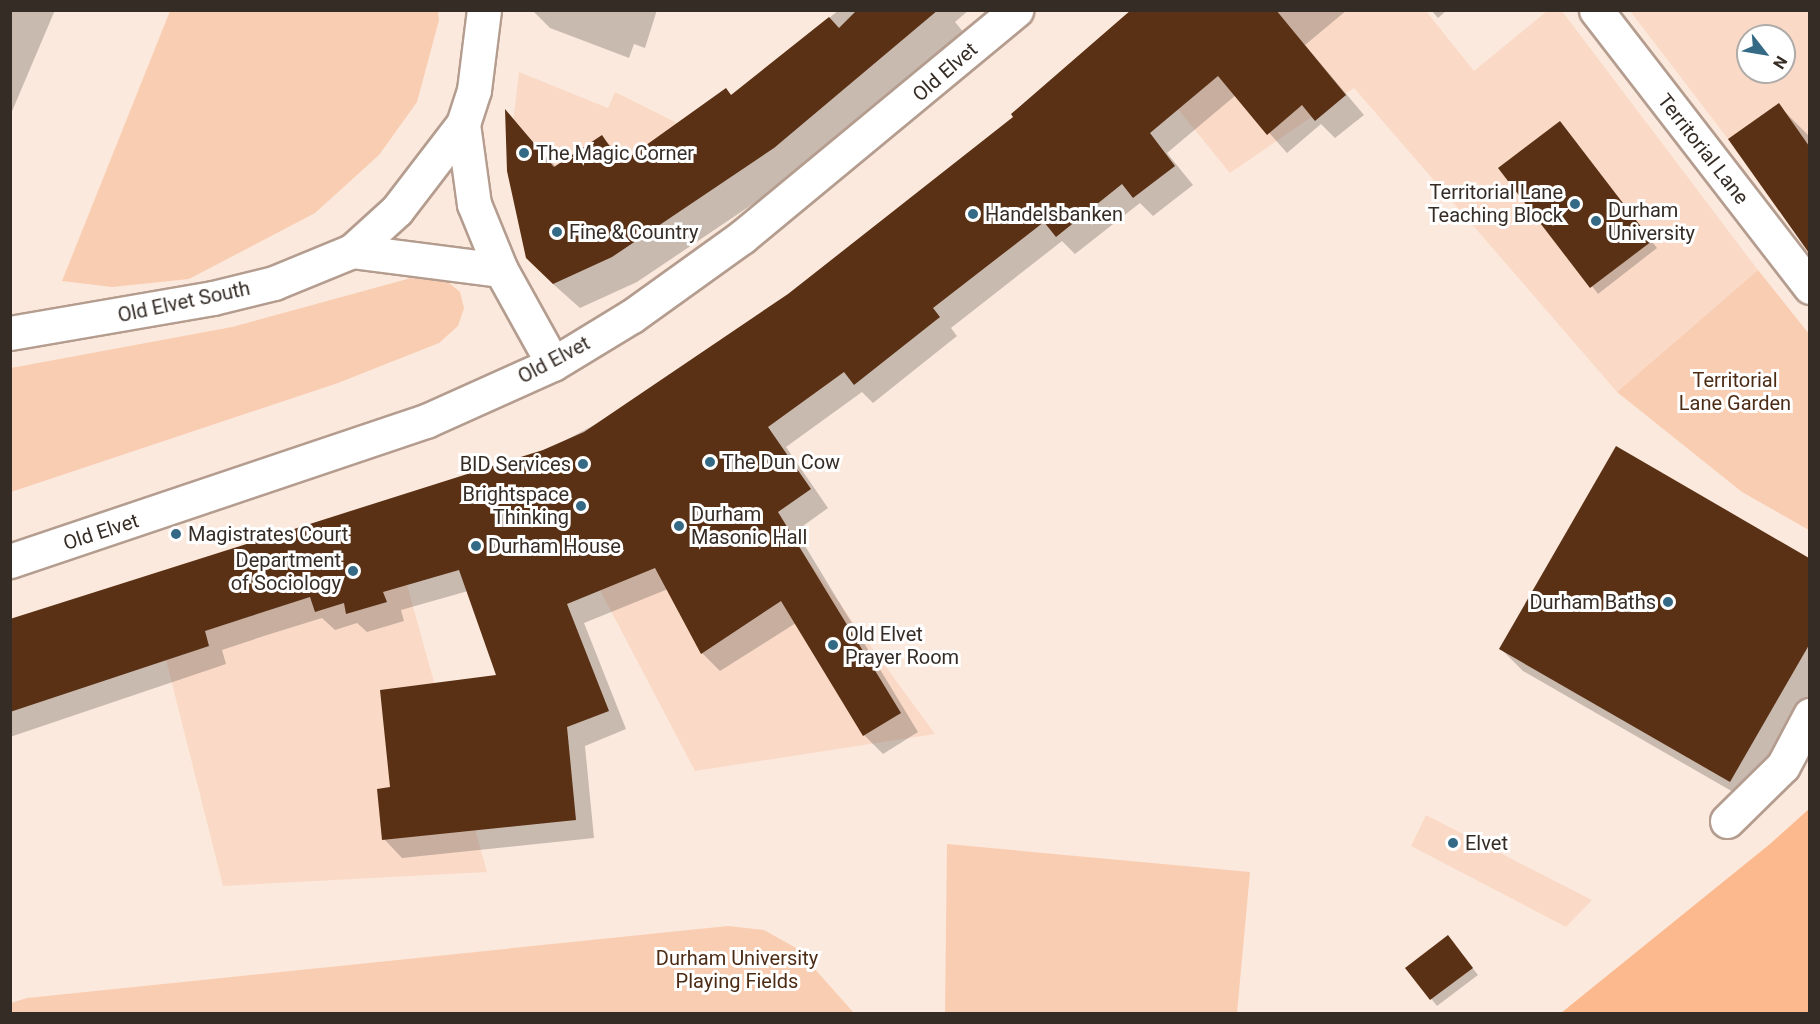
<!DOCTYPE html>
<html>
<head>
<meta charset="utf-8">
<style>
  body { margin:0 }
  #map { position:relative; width:1820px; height:1024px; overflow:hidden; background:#fce9dd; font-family:Roboto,sans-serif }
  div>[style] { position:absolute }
  .built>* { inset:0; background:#fadac7 }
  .green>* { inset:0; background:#f9cdb1 }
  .water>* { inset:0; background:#fcb98e }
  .shadow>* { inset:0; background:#0003 }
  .building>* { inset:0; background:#5a3114 }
  .roads { filter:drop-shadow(2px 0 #b49d8f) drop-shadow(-2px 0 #b49d8f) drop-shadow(0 2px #b49d8f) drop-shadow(0 -2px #b49d8f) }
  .street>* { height:33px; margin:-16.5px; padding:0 16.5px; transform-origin:16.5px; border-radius:16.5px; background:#fff }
  .dots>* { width:16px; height:16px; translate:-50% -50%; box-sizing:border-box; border:3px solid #fff; border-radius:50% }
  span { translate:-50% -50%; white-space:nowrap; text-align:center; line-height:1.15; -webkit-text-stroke:6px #fff; paint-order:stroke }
  .street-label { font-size:20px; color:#352c26 }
  .poi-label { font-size:20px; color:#352c26 }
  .left { translate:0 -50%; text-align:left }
  .right { translate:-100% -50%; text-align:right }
  .park-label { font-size:20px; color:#4d2c15 }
  .frame { position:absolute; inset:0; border:12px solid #352c26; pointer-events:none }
  .north { position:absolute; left:1736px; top:24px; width:60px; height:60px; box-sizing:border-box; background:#fff; border:2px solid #aeaba8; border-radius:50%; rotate:121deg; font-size:16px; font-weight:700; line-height:24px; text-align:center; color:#352c26 }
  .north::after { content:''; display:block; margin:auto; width:21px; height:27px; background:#356a86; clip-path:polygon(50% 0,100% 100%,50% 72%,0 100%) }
</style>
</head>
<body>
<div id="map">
  <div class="built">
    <i style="clip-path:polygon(1131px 11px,1426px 11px,1474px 71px,1547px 11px,1562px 11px,1758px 270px,1617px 392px,1354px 88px,1230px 173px,1111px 27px)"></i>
    <i style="clip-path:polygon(evenodd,1630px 11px,1809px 11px,1809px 253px,1728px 139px,1630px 11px,1748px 36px,1784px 36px,1784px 72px,1748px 72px,1748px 36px)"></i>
    <i style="clip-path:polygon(519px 72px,608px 108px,615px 92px,679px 124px,699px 198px,612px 257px,553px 284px,526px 258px,507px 171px)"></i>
    <i style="clip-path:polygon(775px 515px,935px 734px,695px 771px,591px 573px)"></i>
    <i style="clip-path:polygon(227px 550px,248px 617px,310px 597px,407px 585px,487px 872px,223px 886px,145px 576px)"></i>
    <i style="clip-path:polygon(1426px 815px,1592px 900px,1566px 927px,1411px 846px)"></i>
  </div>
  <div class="green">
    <i style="clip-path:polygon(170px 11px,438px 10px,439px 20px,417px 102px,379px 155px,315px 213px,189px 279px,112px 287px,62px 281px)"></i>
    <i style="clip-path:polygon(1758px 270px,1809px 334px,1809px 530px,1742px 492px,1617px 392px)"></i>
    <i style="clip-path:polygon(411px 278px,448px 282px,460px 292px,464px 308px,458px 326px,439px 343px,338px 383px,11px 492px,11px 368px,232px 327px)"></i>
    <i style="clip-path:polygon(947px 844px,1250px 872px,1237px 1013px,945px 1013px)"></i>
    <i style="clip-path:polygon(728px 926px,764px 930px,796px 948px,854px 1013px,11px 1013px,11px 1003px,27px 998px)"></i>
  </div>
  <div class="water">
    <i style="clip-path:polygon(1809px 809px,1809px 1013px,1561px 1013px,1770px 844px)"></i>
  </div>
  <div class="shadow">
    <i style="clip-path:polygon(10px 10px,55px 10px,10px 116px)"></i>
    <i style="clip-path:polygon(532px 10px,657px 10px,645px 48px,634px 44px,629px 58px,550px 28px)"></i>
    <i style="clip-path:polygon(839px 10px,969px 10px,955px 22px,965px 34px,799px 173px,637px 282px,580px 308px,553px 284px,507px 113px,556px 167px,602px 137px,626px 161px,732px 96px)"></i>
    <i style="clip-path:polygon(1135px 10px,1347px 10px,1305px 45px,1364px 115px,1335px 138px,1321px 124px,1287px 153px,1236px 95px,1167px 153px,1193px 185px,1153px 216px,1140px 203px,1075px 254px,1062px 241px,951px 328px,957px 336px,873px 403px,862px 392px,786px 447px,828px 508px,796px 531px,918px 732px,883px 754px,864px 735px,796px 623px,720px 671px,702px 653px,668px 589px,584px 623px,626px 729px,585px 746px,594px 838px,402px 858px,384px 839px,392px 789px,498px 676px,468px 591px,401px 610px,404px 621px,367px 632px,357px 623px,335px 630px,322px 618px,267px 635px,222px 650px,226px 664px,10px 737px,10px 622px,543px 452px,640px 401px,789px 296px,1016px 117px)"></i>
    <i style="clip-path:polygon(1431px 10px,1447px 10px,1438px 18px)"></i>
    <i style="clip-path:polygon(1778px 105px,1810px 137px,1810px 250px,1730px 139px)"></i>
    <i style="clip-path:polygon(1560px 123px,1657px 248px,1598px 294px,1501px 168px)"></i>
    <i style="clip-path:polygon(1616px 448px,1810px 560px,1810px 707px,1754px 804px,1523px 671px,1501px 649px)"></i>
    <i style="clip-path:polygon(1448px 937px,1478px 975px,1437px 1006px,1407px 968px)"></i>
  </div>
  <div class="building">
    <i style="clip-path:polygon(857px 10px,938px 10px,774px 148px,612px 257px,553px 284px,526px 258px,507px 171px,505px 109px,554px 167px,602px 135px,621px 163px,726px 88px,731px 95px,829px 17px,839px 28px)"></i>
    <i style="clip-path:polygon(1131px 10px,1276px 10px,1346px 95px,1315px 121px,1302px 105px,1267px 135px,1218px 76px,1150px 133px,1175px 166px,1133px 198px,1122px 184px,1056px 237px,1044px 222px,933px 308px,940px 317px,854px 385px,844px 372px,768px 427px,811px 489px,778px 512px,901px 713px,863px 736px,781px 601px,701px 654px,655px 568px,567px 604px,609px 711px,567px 727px,576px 820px,382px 840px,377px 789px,390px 787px,380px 690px,496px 675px,459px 570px,383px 592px,387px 602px,346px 614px,344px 603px,315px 612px,310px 597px,248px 617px,205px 631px,209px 646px,10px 712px,10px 619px,543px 450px,584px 432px,788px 294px,1013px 117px,1011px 114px)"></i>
    <i style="clip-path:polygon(1779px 103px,1809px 146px,1809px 253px,1728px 139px)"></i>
    <i style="clip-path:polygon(1560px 121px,1652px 241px,1590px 288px,1498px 168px)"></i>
    <i style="clip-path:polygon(1616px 446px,1809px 558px,1809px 645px,1730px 782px,1499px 649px)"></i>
    <i style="clip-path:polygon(1448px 935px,1473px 968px,1430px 1000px,1405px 968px)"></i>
  </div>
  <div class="roads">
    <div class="street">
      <i style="left:1596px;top:10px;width:350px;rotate:52.3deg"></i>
      <i style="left:463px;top:124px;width:81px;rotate:82.2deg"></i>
      <i style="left:474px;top:204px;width:71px;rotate:67.8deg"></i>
      <i style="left:501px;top:270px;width:107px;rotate:61deg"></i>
      <i style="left:352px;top:251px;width:150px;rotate:7.3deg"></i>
      <i style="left:10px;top:333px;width:206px;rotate:-9.8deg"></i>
      <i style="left:213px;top:298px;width:63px;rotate:-13.8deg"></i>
      <i style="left:274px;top:283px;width:84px;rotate:-22.3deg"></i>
      <i style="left:352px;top:251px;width:61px;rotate:-42.3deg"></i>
      <i style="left:397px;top:210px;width:108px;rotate:-52.5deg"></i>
      <i style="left:463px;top:124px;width:36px;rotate:-72deg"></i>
      <i style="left:474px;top:90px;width:81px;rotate:-82.9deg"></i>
      <i style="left:10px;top:561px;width:439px;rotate:-18.6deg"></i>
      <i style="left:426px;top:421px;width:139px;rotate:-24.2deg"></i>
      <i style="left:553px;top:364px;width:92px;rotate:-31.3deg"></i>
      <i style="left:632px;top:316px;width:135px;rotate:-35.7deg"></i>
      <i style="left:742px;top:237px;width:356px;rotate:-39.6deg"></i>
      <i style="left:1727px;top:821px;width:78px;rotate:-44.5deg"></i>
      <i style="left:1783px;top:766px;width:58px;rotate:-62.1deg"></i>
    </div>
  </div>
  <div class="dots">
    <i style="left:524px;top:153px;background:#356a86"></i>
    <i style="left:1575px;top:204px;background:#356a86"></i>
    <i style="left:973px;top:214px;background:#356a86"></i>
    <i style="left:1596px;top:221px;background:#356a86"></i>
    <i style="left:557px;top:232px;background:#356a86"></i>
    <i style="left:710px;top:462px;background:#356a86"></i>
    <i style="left:583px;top:464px;background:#356a86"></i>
    <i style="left:581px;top:506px;background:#356a86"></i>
    <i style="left:679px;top:526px;background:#356a86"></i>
    <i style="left:176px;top:534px;background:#356a86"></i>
    <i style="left:476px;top:546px;background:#356a86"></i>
    <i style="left:353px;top:571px;background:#356a86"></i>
    <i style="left:1668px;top:602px;background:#356a86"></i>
    <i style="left:833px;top:645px;background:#356a86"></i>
    <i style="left:1453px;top:843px;background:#356a86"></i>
  </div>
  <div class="street-label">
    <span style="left:945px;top:72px;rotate:-41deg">Old Elvet</span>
    <span style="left:1703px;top:149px;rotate:52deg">Territorial Lane</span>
    <span style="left:184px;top:302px;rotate:-12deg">Old Elvet South</span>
    <span style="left:554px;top:360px;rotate:-28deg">Old Elvet</span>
    <span style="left:101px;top:532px;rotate:-18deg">Old Elvet</span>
  </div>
  <div class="poi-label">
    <span class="left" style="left:536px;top:153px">The Magic Corner</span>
    <span class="right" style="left:1563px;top:204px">Territorial Lane<br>Teaching Block</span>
    <span class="left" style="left:1608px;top:222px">Durham<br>University</span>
    <span class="left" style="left:985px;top:214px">Handelsbanken</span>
    <span class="left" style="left:569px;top:232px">Fine &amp; Country</span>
    <span class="left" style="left:722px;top:462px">The Dun Cow</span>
    <span class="right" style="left:571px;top:464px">BID Services</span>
    <span class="right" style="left:569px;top:506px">Brightspace<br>Thinking</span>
    <span class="left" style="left:691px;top:526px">Durham<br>Masonic Hall</span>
    <span class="left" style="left:188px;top:534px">Magistrates Court</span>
    <span class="left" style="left:488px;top:546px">Durham House</span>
    <span class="right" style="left:341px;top:572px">Department<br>of Sociology</span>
    <span class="right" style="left:1656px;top:602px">Durham Baths</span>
    <span class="left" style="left:845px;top:646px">Old Elvet<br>Prayer Room</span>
    <span class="left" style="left:1465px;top:843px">Elvet</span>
  </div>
  <div class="park-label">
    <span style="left:1735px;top:392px">Territorial<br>Lane Garden</span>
    <span style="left:737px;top:970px">Durham University<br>Playing Fields</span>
  </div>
  <div class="frame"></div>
  <div class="north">N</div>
</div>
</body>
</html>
